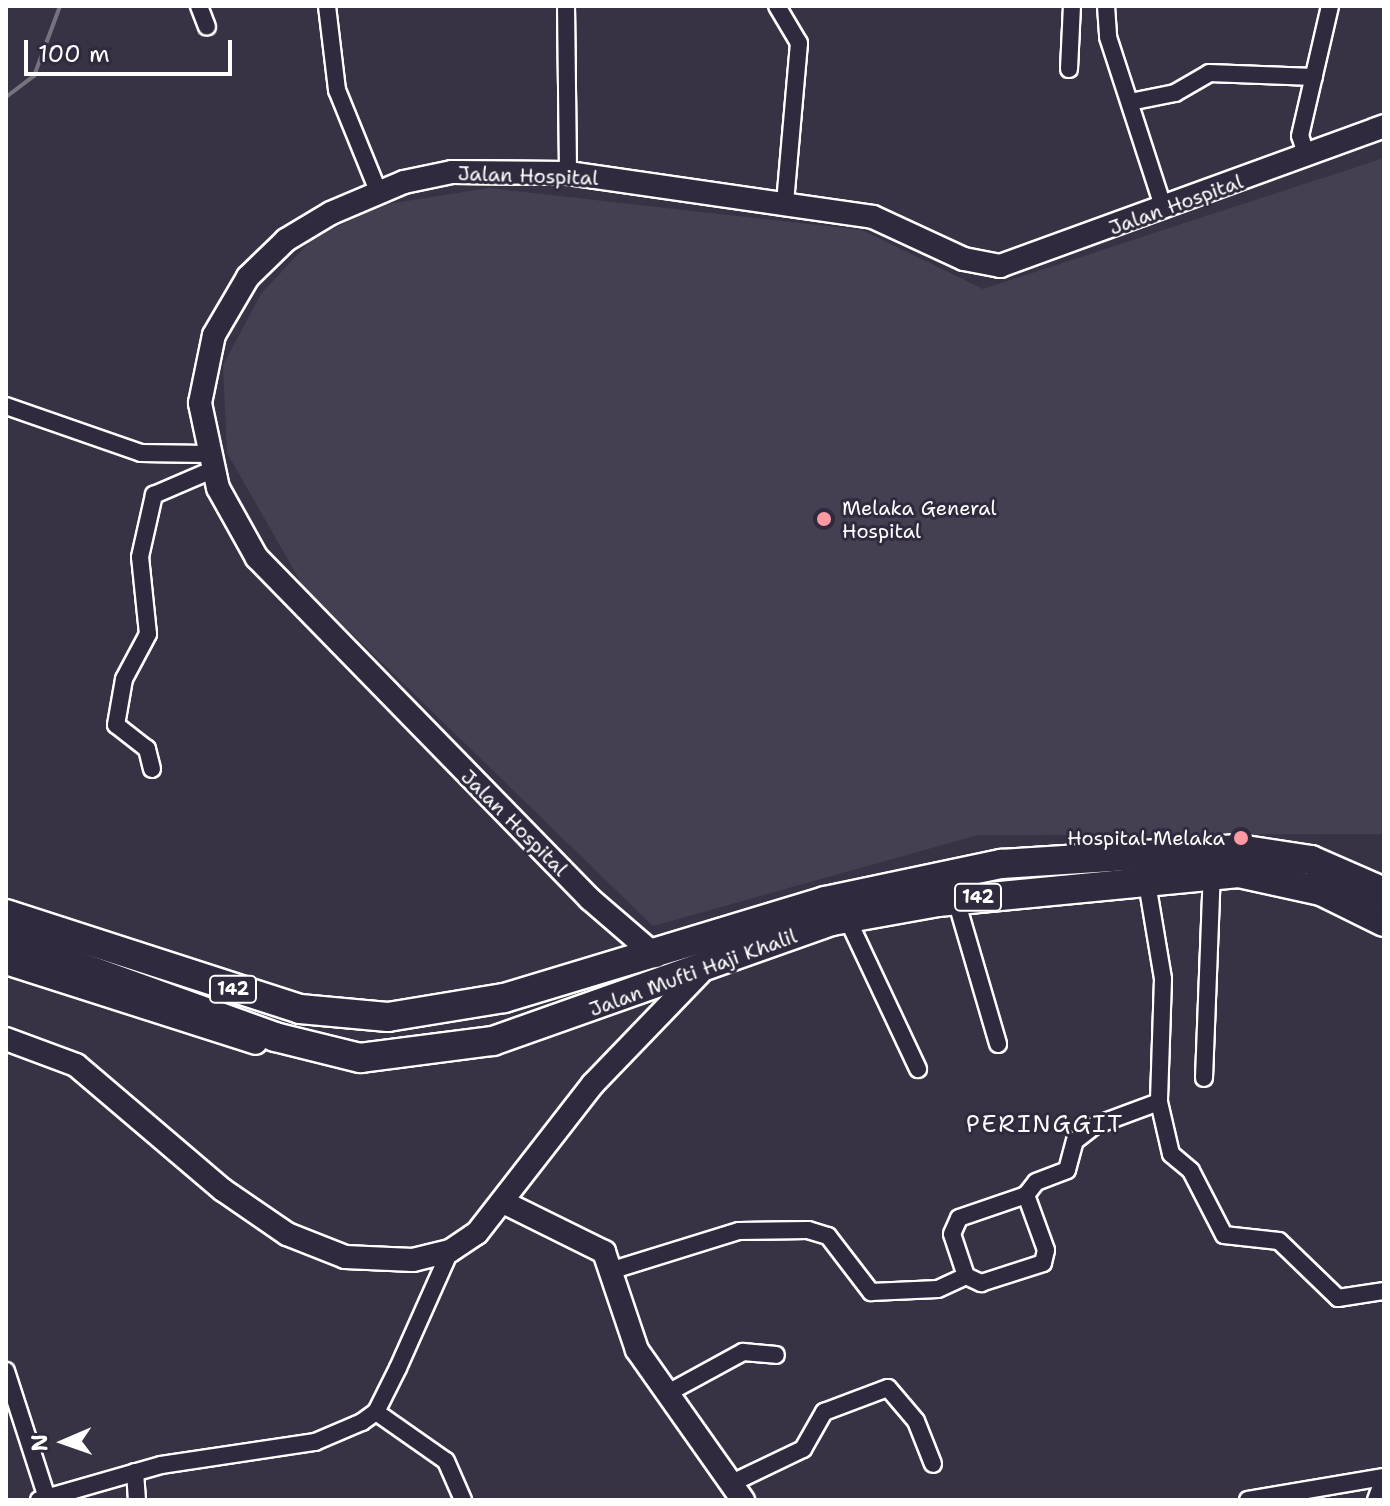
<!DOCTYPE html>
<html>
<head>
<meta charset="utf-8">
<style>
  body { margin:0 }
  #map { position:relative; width:1390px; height:1506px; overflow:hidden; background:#373345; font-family:"Shantell Sans",sans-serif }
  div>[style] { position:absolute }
  .built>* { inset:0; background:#444051 }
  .stream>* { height:4px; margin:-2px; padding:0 2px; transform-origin:2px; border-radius:2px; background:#76737f }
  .roads { filter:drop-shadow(2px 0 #fff) drop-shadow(-2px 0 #fff) drop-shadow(0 2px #fff) drop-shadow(0 -2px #fff) }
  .street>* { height:16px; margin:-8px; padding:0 8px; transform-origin:8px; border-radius:8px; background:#2f2a3d }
  .secondary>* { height:22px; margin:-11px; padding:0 11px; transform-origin:11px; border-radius:11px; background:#2f2a3d }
  .highway>* { height:28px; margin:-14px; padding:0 14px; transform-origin:14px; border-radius:14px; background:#2f2a3d }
  .dots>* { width:22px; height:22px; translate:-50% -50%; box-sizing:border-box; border:4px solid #2f2a3d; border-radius:50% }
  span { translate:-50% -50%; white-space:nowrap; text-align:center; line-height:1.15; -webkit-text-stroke:6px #2f2a3d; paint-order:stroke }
  .shield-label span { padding:2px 6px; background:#2f2a3d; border:2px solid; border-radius:6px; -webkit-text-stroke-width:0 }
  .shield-label { font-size:18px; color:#fff; font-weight:700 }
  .street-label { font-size:20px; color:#fff }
  .poi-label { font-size:20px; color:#fff }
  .left { translate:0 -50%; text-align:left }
  .right { translate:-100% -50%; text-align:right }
  .quarter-label { font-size:24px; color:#fff; letter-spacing:2px }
  .frame { position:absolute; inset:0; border:8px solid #fff; pointer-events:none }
  .north { position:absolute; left:24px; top:1402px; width:80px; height:80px; -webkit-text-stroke:6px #2f2a3d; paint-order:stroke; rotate:268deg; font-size:22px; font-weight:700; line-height:32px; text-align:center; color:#fff }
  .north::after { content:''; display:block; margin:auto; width:28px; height:36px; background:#fff; clip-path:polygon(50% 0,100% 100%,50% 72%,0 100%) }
  .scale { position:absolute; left:24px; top:40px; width:208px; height:36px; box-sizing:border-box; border:4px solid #fff; border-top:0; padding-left:10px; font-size:24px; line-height:28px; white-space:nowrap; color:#fff; -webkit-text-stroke:6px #2f2a3d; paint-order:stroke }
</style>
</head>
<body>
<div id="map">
  <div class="built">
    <i style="clip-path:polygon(1384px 158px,1383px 834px,978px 835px,653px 926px,303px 586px,227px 453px,223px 365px,261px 294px,311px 240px,381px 205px,489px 188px,862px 230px,983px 289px)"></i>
  </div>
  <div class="stream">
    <i style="left:6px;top:97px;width:35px;rotate:-37deg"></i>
    <i style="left:34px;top:76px;width:75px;rotate:-69.6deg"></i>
  </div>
  <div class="roads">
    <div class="street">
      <i style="left:199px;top:6px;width:22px;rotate:69deg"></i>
      <i style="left:327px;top:6px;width:85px;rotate:83.2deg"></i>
      <i style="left:337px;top:90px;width:109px;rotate:67.9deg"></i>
      <i style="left:566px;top:6px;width:167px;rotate:89.3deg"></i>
      <i style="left:777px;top:6px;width:43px;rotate:59.3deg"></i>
      <i style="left:799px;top:43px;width:162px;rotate:95deg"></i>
      <i style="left:1106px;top:6px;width:31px;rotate:86deg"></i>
      <i style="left:1108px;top:37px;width:181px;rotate:72deg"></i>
      <i style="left:1069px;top:69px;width:63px;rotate:-87.3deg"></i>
      <i style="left:1130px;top:102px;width:46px;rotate:-11.3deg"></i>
      <i style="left:1175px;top:93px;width:39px;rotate:-30deg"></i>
      <i style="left:1209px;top:73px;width:105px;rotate:2.2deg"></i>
      <i style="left:1307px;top:157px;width:22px;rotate:-108deg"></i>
      <i style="left:1300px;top:136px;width:133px;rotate:-77deg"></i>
      <i style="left:6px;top:406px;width:143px;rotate:19.2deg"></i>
      <i style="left:141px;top:453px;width:67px;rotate:0.9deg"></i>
      <i style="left:152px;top:769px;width:21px;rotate:-104deg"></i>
      <i style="left:147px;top:749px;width:39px;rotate:-142deg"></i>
      <i style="left:116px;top:725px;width:47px;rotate:-80.1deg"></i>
      <i style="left:124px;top:679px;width:51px;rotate:-61.9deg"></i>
      <i style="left:148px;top:634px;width:77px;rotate:-95.9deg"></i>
      <i style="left:140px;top:557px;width:64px;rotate:-77.3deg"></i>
      <i style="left:154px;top:495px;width:63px;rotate:-23.3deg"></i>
      <i style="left:1146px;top:877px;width:103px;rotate:80.5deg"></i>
      <i style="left:1163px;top:979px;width:123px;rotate:91.9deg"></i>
      <i style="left:1159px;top:1102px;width:53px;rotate:77deg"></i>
      <i style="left:1171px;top:1154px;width:26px;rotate:40deg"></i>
      <i style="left:1191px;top:1171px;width:72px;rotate:62.7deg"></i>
      <i style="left:1224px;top:1235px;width:55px;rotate:6.2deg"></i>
      <i style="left:1279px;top:1241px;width:82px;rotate:44deg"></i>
      <i style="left:1338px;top:1298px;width:47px;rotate:-8.7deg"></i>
      <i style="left:956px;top:900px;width:150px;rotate:73.7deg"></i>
      <i style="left:847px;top:918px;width:167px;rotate:64.8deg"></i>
      <i style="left:1204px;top:1078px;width:206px;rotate:-87.8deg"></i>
      <i style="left:613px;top:1270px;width:132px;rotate:-17.2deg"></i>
      <i style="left:739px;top:1231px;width:69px;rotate:-0.8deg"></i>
      <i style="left:808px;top:1230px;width:21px;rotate:17deg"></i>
      <i style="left:828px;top:1236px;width:71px;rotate:52.5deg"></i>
      <i style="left:871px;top:1292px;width:67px;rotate:-2.6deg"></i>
      <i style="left:938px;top:1289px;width:31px;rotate:-25deg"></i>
      <i style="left:966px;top:1276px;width:44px;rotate:-108.4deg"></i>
      <i style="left:952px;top:1234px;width:17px;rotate:-66deg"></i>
      <i style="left:959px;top:1218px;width:71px;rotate:-18.9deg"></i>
      <i style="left:1026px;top:1195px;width:16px;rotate:-52deg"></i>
      <i style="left:1036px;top:1182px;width:33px;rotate:-21deg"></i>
      <i style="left:1067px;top:1170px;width:30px;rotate:-75deg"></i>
      <i style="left:1075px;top:1141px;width:24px;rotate:-38deg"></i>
      <i style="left:1094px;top:1126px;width:69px;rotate:-20.3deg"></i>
      <i style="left:966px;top:1276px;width:17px;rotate:25deg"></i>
      <i style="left:981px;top:1283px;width:65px;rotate:-17.9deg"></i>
      <i style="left:1043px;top:1263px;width:13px;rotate:-77deg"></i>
      <i style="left:1046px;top:1250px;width:59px;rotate:-110deg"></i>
      <i style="left:6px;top:1371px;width:133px;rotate:72.1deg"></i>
      <i style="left:666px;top:1394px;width:88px;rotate:-28.6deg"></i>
      <i style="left:743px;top:1352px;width:33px;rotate:5deg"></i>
      <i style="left:376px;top:1412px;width:85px;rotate:35deg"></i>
      <i style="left:446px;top:1461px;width:43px;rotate:66.4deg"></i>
      <i style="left:135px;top:1472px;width:28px;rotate:86deg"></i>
      <i style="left:732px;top:1483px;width:79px;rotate:-25.6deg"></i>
      <i style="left:803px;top:1449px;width:43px;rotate:-60.4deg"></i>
      <i style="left:824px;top:1412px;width:68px;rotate:-20.6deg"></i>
      <i style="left:888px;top:1388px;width:43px;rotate:49.7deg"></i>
      <i style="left:916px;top:1421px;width:46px;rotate:68.4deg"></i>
      <i style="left:39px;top:1500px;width:127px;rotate:-16deg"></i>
      <i style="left:161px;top:1465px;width:156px;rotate:-8.5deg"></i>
      <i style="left:315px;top:1442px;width:51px;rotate:-23.1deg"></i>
      <i style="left:362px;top:1422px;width:17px;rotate:-36deg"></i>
      <i style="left:376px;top:1412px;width:49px;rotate:-63.4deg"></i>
      <i style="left:398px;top:1368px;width:128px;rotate:-66deg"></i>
      <i style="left:1248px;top:1500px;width:138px;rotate:-9.6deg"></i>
      <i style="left:1376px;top:1500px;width:23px;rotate:-70deg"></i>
    </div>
    <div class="secondary">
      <i style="left:656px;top:956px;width:87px;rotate:-139.2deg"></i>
      <i style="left:590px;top:899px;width:477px;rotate:-134.3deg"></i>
      <i style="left:257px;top:558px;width:80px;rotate:-119.1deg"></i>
      <i style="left:218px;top:488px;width:87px;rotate:-102deg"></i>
      <i style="left:200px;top:403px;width:69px;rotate:-78.4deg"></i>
      <i style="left:214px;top:335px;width:67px;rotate:-59.6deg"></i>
      <i style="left:248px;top:277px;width:53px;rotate:-44.2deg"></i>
      <i style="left:286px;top:240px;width:52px;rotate:-31deg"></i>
      <i style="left:331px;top:213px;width:79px;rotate:-23deg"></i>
      <i style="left:404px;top:182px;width:49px;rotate:-11.8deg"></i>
      <i style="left:452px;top:172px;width:116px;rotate:0.5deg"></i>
      <i style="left:568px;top:173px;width:308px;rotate:8.2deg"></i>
      <i style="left:873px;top:217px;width:100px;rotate:24.8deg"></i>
      <i style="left:964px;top:259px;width:37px;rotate:11deg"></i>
      <i style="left:1000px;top:266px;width:409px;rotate:-20deg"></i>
      <i style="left:6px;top:963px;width:262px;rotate:17.7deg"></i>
      <i style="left:6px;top:1039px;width:75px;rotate:20.4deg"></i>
      <i style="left:76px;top:1065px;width:193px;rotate:40.4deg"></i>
      <i style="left:223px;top:1190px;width:78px;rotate:34.5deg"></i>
      <i style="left:287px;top:1234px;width:62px;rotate:21.6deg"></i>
      <i style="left:345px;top:1257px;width:68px;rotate:2.5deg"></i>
      <i style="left:413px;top:1260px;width:38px;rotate:-14deg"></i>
      <i style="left:450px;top:1251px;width:32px;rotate:-34deg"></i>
      <i style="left:477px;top:1233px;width:189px;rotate:-52.1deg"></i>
      <i style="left:593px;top:1084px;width:153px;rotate:-46.1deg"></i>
      <i style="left:503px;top:1202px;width:113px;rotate:26.3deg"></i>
      <i style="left:604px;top:1252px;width:103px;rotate:71.4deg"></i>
      <i style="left:637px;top:1350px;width:184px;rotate:54.8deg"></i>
    </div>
    <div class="highway">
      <i style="left:6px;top:914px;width:309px;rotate:17.9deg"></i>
      <i style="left:300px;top:1009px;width:88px;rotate:5.2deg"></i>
      <i style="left:388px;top:1017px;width:118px;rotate:-9.3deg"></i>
      <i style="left:504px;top:998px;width:335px;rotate:-16.8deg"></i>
      <i style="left:825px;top:901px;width:180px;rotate:-11.9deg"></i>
      <i style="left:1001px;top:864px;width:238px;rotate:-3.6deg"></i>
      <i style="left:1239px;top:849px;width:73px;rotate:8.7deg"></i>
      <i style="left:1311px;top:860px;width:80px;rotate:23.7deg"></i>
      <i style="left:6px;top:940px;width:286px;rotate:19.8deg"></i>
      <i style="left:275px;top:1037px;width:88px;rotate:13.9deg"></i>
      <i style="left:360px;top:1058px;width:134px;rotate:-7.3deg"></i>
      <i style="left:493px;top:1041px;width:360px;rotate:-19.5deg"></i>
      <i style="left:832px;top:921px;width:108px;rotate:-10.2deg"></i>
      <i style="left:938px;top:902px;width:302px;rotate:-5.5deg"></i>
      <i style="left:1239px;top:873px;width:84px;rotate:12.4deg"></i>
      <i style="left:1321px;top:891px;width:70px;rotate:26.2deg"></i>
    </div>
  </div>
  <div class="dots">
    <i style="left:824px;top:519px;background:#ff9aa2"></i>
    <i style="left:1241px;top:838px;background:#ff9aa2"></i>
  </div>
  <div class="shield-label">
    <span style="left:978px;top:897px">142</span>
    <span style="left:233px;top:989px">142</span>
  </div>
  <div class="street-label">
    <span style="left:528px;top:176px;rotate:2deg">Jalan Hospital</span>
    <span style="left:1176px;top:205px;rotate:-20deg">Jalan Hospital</span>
    <span style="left:514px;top:823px;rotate:45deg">Jalan Hospital</span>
    <span style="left:693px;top:973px;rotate:-20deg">Jalan Mufti Haji Khalil</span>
  </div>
  <div class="poi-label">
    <span class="left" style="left:842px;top:520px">Melaka General<br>Hospital</span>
    <span class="right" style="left:1225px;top:838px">Hospital Melaka</span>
  </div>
  <div class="quarter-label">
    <span style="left:1045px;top:1125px">PERINGGIT</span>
  </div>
  <div class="frame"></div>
  <div class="north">N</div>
  <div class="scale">100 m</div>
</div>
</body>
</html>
